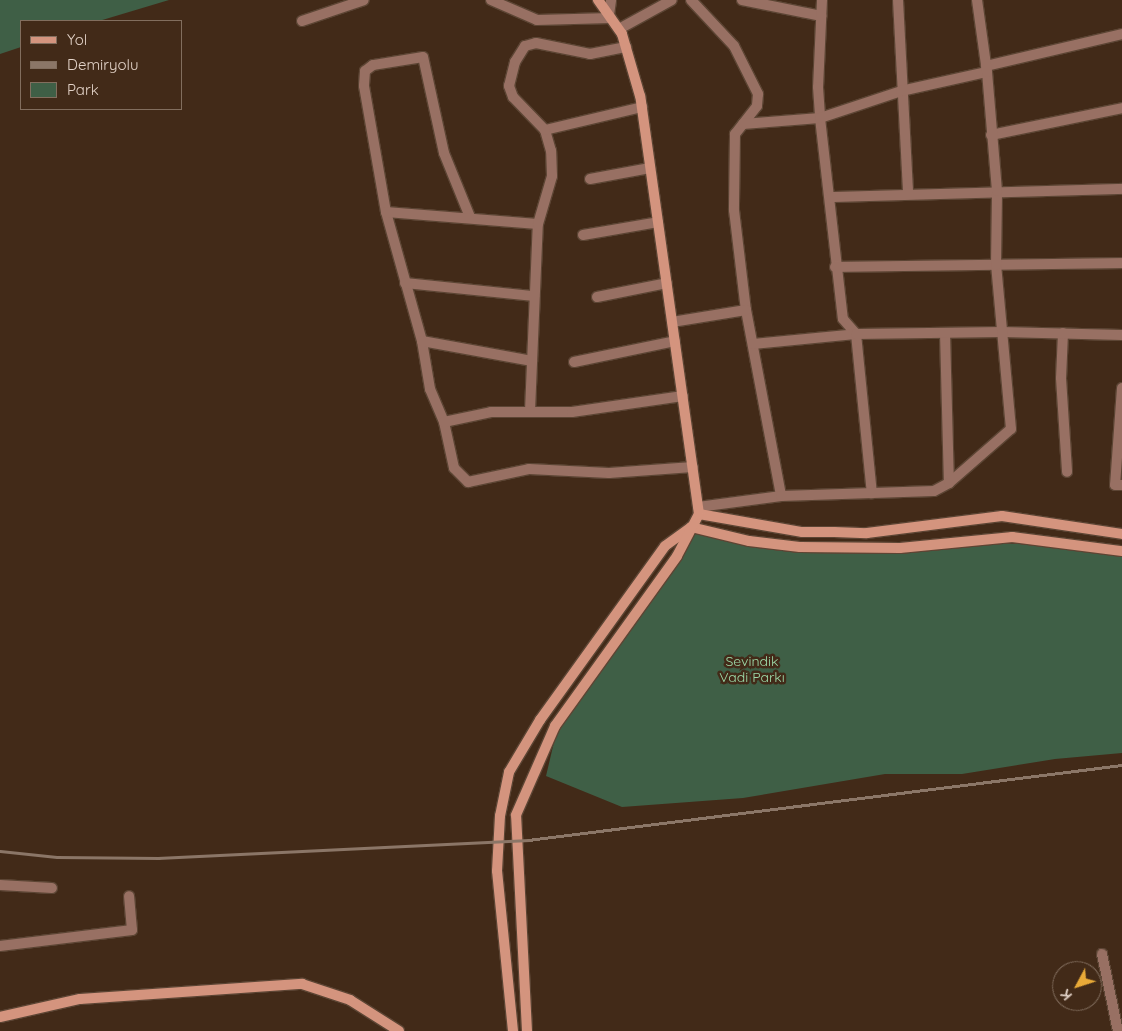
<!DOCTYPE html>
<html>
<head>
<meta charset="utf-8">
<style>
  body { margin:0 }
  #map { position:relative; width:1122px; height:1031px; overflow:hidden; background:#422a18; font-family:Quicksand,sans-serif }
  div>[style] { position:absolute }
  .green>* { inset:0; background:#3f5f46 }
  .roads { filter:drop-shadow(1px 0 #5c4534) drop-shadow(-1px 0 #5c4534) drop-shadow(0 1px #5c4534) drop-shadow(0 -1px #5c4534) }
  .street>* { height:10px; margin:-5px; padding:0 5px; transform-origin:5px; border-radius:5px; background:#987063 }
  .secondary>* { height:10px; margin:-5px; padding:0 5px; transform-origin:5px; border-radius:5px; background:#d4947e }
  .rail>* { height:3px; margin:-1.5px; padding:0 1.5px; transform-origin:1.5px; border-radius:1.5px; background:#8b7667 }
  span { translate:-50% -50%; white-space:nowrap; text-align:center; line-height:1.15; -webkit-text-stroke:5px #422a18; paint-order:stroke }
  .park-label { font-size:14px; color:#9ddbaa }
  .legend { position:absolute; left:20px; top:20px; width:162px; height:90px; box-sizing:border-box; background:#422a18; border:1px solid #826e5e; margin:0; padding:6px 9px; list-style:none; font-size:15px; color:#e3d3c8 }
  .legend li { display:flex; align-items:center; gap:10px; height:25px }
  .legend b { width:25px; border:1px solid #826e5e }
  .north { position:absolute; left:1052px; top:961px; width:50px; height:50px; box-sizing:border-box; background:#422a18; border:1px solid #826e5e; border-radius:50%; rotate:230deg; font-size:14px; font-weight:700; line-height:20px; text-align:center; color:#e3d3c8 }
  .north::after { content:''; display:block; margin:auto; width:18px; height:22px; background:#e9aa38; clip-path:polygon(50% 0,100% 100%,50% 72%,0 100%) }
</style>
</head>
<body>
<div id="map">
  <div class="green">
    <i style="clip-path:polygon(0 0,169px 0,99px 21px,21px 21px,21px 47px,0 54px)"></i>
    <i style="clip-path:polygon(691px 527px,800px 547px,968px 541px,1122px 550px,1122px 753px,1055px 759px,962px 774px,885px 774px,743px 798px,622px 807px,546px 776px,559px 721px)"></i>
  </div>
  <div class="roads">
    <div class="street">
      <i style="left:491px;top:0;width:50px;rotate:23.5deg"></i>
      <i style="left:537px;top:20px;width:74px;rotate:-1.5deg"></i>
      <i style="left:691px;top:0;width:63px;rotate:46.9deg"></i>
      <i style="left:734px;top:46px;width:54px;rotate:63.4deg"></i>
      <i style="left:758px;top:94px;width:12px;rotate:95deg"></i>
      <i style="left:757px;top:106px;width:36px;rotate:128deg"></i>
      <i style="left:735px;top:134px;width:76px;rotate:90.8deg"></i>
      <i style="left:734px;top:210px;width:101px;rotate:83.2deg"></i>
      <i style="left:746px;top:310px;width:189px;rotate:79.3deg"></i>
      <i style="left:742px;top:0;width:81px;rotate:11.4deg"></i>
      <i style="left:822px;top:0;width:87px;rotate:92.6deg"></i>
      <i style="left:818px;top:87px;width:31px;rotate:86deg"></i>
      <i style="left:820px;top:118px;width:202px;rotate:83.5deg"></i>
      <i style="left:843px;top:319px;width:20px;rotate:49deg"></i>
      <i style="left:856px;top:334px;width:160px;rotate:84.3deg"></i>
      <i style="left:898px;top:0;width:193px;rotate:87deg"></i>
      <i style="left:609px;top:15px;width:15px;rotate:-82deg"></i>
      <i style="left:302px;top:21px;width:65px;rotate:-18.7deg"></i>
      <i style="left:619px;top:29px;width:60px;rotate:-28.7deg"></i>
      <i style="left:986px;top:66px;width:140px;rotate:-13.2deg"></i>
      <i style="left:743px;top:124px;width:77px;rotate:-4.5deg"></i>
      <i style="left:820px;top:118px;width:85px;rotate:-18.4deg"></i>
      <i style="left:901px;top:91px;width:88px;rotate:-12.5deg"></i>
      <i style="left:545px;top:130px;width:100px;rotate:-13.3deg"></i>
      <i style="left:991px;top:135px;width:134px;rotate:-11.6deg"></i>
      <i style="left:590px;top:179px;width:61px;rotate:-10.4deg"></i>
      <i style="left:830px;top:197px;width:292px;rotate:-1.6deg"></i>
      <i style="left:386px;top:212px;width:134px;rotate:74.4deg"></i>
      <i style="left:422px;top:341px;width:49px;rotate:80.5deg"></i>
      <i style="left:430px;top:389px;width:36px;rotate:67deg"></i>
      <i style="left:444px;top:422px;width:47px;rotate:77.7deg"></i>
      <i style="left:454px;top:468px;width:20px;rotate:45deg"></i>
      <i style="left:468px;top:482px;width:62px;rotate:-12deg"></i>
      <i style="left:529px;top:469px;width:80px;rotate:2.9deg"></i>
      <i style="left:609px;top:473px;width:84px;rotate:-4.1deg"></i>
      <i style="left:470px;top:217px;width:69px;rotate:-112.1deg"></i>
      <i style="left:444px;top:153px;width:98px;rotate:-102.3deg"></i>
      <i style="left:423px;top:57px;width:51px;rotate:170.9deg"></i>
      <i style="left:373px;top:65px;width:10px;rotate:143deg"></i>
      <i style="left:365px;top:71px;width:15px;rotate:94deg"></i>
      <i style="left:364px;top:86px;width:128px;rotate:80.1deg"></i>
      <i style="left:386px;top:212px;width:152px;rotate:4.5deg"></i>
      <i style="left:583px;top:235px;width:76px;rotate:-9.8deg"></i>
      <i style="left:835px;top:267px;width:287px;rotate:-0.8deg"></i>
      <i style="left:405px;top:283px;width:130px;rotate:5.8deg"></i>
      <i style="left:597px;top:297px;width:71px;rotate:-11.3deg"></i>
      <i style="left:672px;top:322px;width:75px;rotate:-9.2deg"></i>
      <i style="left:945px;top:333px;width:150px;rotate:88.5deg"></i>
      <i style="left:1063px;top:333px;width:45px;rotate:92.5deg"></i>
      <i style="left:1061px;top:378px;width:94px;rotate:86.3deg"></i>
      <i style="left:422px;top:341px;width:112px;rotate:10.3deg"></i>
      <i style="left:753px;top:344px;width:103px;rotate:-5.5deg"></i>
      <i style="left:856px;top:334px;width:146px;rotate:-0.8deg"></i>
      <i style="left:1002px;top:332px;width:120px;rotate:1.4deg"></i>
      <i style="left:574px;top:362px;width:103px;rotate:-11.7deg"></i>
      <i style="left:1122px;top:388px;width:97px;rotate:94.1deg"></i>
      <i style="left:1115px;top:485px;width:7px"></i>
      <i style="left:530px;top:411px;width:187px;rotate:-87.6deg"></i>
      <i style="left:538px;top:224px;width:50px;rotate:-73.7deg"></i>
      <i style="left:552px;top:176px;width:25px;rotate:-92deg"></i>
      <i style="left:551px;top:151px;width:22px;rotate:-106deg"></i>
      <i style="left:545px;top:130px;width:46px;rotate:-134.1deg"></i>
      <i style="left:513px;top:97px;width:12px;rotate:-110deg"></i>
      <i style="left:509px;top:86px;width:25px;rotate:-76deg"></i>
      <i style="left:515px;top:62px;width:19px;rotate:-58deg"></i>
      <i style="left:525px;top:46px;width:11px;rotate:-15deg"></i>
      <i style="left:536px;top:43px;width:55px;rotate:11.5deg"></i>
      <i style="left:590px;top:54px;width:37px;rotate:-11deg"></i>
      <i style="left:444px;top:422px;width:48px;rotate:-12deg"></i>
      <i style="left:491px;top:412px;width:81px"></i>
      <i style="left:572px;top:412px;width:112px;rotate:-8.2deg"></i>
      <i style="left:698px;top:507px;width:84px;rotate:-7.5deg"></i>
      <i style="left:781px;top:496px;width:153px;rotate:-1.9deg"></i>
      <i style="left:934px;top:491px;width:17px;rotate:-28deg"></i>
      <i style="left:949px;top:483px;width:82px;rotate:-41.1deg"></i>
      <i style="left:1011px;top:429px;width:165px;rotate:-95.2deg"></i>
      <i style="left:996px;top:265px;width:74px;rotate:-89.2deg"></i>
      <i style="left:997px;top:191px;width:119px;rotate:-94.8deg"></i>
      <i style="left:987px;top:72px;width:73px;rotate:-97.9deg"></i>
      <i style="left:0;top:885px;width:52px;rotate:3.3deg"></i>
      <i style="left:0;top:946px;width:133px;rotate:-6.9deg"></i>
      <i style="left:132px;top:930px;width:34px;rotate:-95deg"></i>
      <i style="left:1102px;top:954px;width:79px;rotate:78.3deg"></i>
    </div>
    <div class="secondary">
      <i style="left:699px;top:514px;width:105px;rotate:9.9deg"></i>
      <i style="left:802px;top:532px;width:32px"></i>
      <i style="left:834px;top:532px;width:33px;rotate:2deg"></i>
      <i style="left:867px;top:533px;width:136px;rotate:-7.2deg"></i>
      <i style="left:1002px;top:516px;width:121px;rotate:8.5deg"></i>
      <i style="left:0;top:1017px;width:82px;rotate:-12.7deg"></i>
      <i style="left:80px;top:999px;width:223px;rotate:-3.9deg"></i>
      <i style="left:302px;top:984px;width:51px;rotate:18.4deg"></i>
      <i style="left:350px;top:1000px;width:58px;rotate:32.3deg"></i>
      <i style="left:513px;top:1031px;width:161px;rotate:-95.7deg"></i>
      <i style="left:497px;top:871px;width:55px;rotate:-86.9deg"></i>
      <i style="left:500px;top:816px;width:45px;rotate:-78.4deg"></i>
      <i style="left:509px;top:772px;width:61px;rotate:-59.2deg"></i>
      <i style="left:540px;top:720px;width:214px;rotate:-54.3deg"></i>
      <i style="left:665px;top:546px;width:32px;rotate:-36deg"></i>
      <i style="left:691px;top:527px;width:60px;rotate:13.6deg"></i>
      <i style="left:749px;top:541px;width:51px;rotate:6.7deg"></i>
      <i style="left:800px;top:547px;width:100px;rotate:0.6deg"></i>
      <i style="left:900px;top:548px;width:113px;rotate:-5.6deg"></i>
      <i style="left:1012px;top:537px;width:111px;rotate:7.3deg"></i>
      <i style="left:527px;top:1031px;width:216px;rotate:-92.9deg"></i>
      <i style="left:516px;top:815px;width:97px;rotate:-66.3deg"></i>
      <i style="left:555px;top:726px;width:209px;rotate:-54.3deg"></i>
      <i style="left:677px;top:556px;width:47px;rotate:-62.4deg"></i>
      <i style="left:699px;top:514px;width:422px;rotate:-98deg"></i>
      <i style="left:640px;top:96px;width:65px;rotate:-106.2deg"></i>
      <i style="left:622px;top:34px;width:42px;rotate:-125.2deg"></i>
    </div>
  </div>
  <div class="rail">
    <i style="left:0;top:851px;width:57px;rotate:6deg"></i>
    <i style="left:57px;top:857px;width:102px;rotate:0.6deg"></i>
    <i style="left:159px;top:858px;width:369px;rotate:-2.8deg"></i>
    <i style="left:528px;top:840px;width:599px;rotate:-7.2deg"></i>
  </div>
  <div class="park-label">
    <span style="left:752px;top:669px">Sevindik<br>Vadi Parkı</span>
  </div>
  <ul class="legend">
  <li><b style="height:6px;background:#d4947e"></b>Yol</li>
  <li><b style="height:6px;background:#8b7667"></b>Demiryolu</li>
  <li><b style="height:14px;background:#3f5f46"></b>Park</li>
  </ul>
  <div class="north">K</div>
</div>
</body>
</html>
